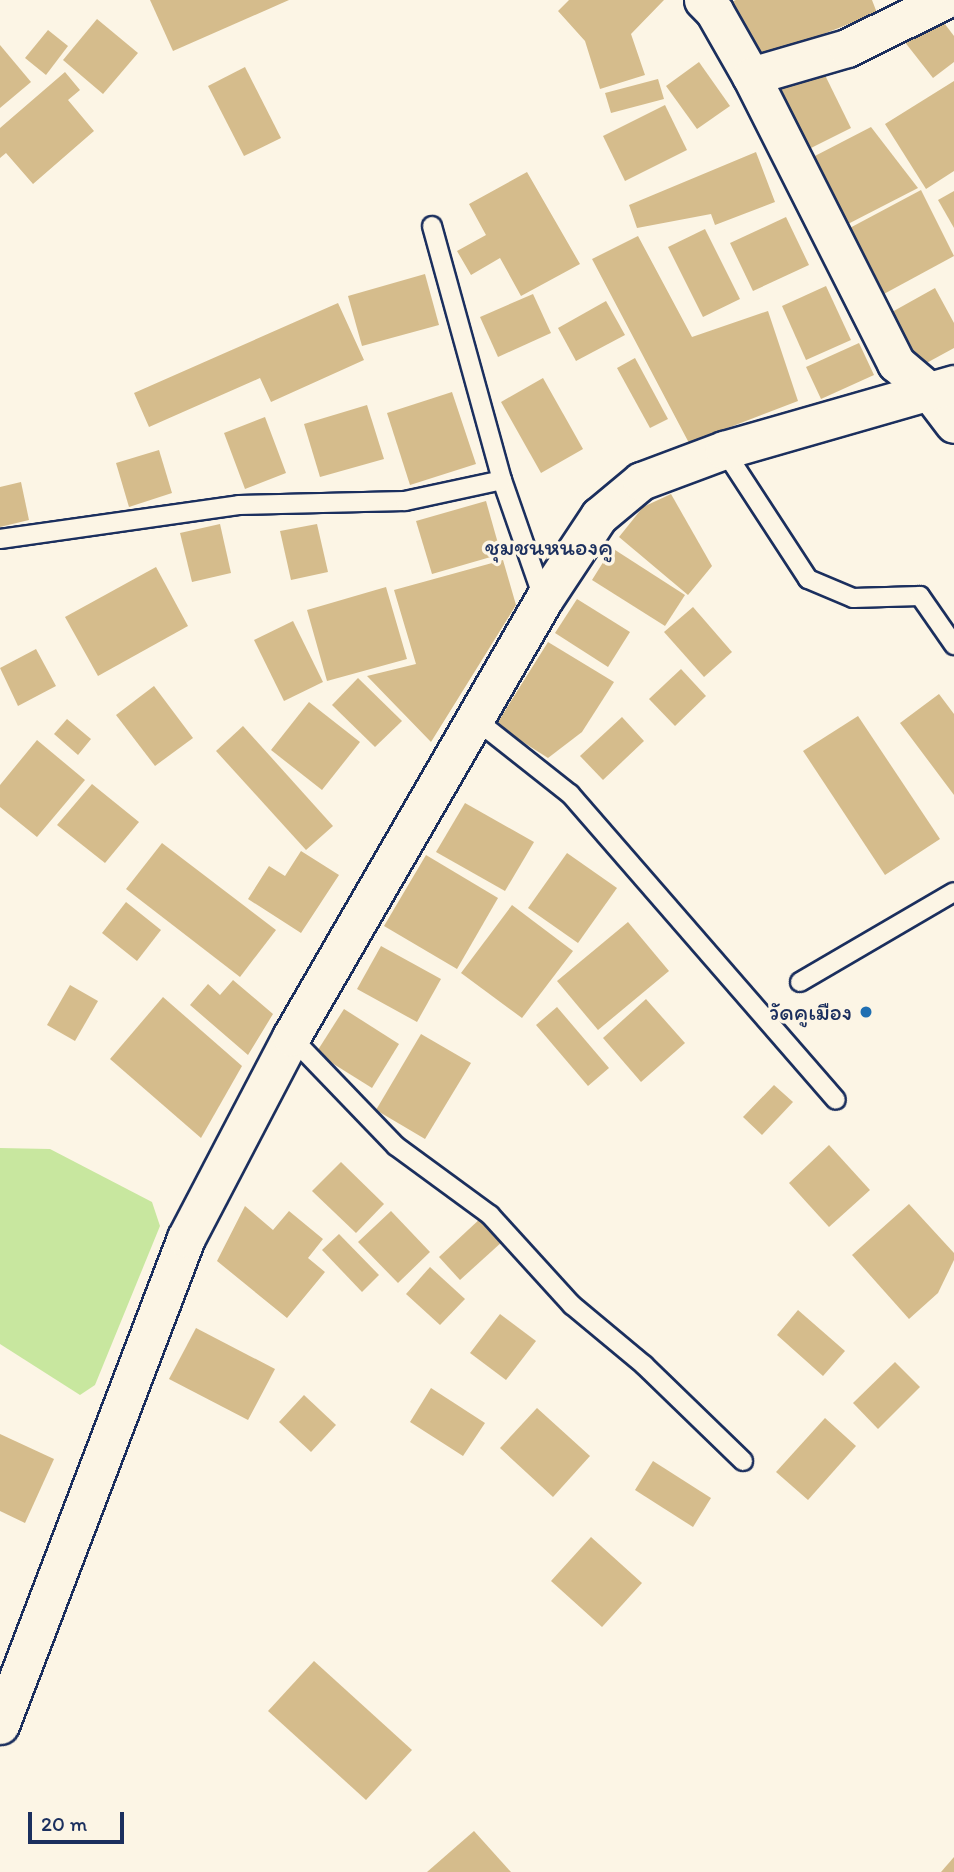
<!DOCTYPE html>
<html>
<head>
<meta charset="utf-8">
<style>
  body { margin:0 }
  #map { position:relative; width:954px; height:1872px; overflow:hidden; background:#fcf5e5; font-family:Itim,"Playpen Sans Thai",sans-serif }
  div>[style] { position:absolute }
  .green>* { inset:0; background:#c8e79f }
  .building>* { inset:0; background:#d5bc8c }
  .roads { filter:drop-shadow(2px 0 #1b2f5e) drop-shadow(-2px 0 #1b2f5e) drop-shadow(0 2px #1b2f5e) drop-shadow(0 -2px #1b2f5e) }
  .lane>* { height:18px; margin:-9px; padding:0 9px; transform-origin:9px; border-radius:9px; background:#fcf5e5 }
  .street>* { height:37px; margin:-18.5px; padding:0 18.5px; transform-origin:18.5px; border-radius:18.5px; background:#fcf5e5 }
  .dots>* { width:19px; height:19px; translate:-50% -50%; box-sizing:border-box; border:4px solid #fcf5e5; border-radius:50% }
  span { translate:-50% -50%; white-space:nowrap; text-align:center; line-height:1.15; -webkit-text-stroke:7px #fcf5e5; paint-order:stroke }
  .poi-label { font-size:23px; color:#1b2f5e }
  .right { translate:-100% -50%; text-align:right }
  .neighbourhood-label { font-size:24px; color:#1b2f5e }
  .scale { position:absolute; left:28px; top:1812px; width:96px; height:32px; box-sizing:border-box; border:4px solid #1b2f5e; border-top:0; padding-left:9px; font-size:21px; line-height:24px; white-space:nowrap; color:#1b2f5e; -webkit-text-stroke:5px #fcf5e5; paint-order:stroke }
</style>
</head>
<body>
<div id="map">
  <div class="green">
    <i style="clip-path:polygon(0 1148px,50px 1149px,152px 1202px,160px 1226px,95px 1385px,80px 1395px,0 1344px)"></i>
  </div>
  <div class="building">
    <i style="clip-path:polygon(150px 0,289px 0,173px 51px)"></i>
    <i style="clip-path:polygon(569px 0,664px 0,631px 34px,645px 75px,600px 89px,585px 41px,558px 11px)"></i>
    <i style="clip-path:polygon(736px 0,872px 0,877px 13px,762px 58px,728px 3px)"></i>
    <i style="clip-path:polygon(938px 15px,954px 36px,954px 62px,933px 78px,904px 41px)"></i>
    <i style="clip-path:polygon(97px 19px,138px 53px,103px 94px,63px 60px)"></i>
    <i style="clip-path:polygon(48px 30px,68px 46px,46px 75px,25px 58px)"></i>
    <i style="clip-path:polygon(0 45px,31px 82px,0 108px)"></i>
    <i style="clip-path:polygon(699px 62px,730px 106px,697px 129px,666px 86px)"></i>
    <i style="clip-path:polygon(245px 67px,281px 138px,244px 156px,208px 86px)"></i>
    <i style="clip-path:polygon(821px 67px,851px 128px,805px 151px,775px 89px)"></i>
    <i style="clip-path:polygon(65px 72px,80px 90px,68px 100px,94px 131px,33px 184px,6px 153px,0 158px,0 128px)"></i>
    <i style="clip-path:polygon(658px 79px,664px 99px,611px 113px,605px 93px)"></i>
    <i style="clip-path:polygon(954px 81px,954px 171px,926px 189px,885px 124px)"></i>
    <i style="clip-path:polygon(665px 105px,687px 150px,625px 181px,603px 136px)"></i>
    <i style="clip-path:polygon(871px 127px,918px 188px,846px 225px,811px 158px)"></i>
    <i style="clip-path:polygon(756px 152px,775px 202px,715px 225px,711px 214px,637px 228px,629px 205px)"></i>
    <i style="clip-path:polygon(527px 172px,580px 264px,521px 296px,500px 258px,471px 275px,457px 251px,486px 235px,469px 204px)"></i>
    <i style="clip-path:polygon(921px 190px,954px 256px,882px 295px,846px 230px)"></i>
    <i style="clip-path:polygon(954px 191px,954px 228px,938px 200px)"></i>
    <i style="clip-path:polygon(786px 217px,809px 265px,753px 291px,730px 243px)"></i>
    <i style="clip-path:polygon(705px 229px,740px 299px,703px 317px,668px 247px)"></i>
    <i style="clip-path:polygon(638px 236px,692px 337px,768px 311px,798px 401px,689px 443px,592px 259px)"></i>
    <i style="clip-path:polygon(425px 274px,439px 325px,362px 346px,348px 296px)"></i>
    <i style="clip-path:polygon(826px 286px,851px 340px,806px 360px,782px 306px)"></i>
    <i style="clip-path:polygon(935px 288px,954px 323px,954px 348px,921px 366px,892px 312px)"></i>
    <i style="clip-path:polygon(533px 294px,551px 333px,498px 357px,480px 317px)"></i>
    <i style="clip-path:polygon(606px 301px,625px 335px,576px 361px,558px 328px)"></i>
    <i style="clip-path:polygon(338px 303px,364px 360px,271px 402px,260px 378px,149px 427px,134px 393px)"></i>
    <i style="clip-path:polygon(859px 343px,874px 375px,821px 399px,806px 367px)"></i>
    <i style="clip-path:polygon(635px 358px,668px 419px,650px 428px,617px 368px)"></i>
    <i style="clip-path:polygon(543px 378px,583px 449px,541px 473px,501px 402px)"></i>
    <i style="clip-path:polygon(452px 392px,476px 464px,410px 485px,387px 413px)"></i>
    <i style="clip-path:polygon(367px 405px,384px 459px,320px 477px,304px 424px)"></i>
    <i style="clip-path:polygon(265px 417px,286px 473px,245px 489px,224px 433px)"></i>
    <i style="clip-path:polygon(159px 450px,172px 493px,129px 507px,116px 463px)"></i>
    <i style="clip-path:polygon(21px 482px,29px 520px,0 527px,0 487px)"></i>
    <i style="clip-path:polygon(671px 494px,712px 566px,688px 595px,619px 537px,643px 507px)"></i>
    <i style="clip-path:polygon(486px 501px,501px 554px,432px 574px,416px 521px)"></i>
    <i style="clip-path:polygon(220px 524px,231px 573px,192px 582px,180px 533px)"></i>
    <i style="clip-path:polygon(317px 524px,328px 572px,291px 580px,280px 531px)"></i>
    <i style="clip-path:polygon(612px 548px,685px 595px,665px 626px,592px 580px)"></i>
    <i style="clip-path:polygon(503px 560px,516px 605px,431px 742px,367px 676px,416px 664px,394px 590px)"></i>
    <i style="clip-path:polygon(156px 567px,188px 626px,98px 676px,65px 617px)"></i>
    <i style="clip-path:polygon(386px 587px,407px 659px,327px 681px,307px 610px)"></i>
    <i style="clip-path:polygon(577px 599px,630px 632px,608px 667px,555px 633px)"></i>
    <i style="clip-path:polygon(693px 607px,732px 652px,704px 677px,664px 632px)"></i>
    <i style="clip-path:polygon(293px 621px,323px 682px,284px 701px,254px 640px)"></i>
    <i style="clip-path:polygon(548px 642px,614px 682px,582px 732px,548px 758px,496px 725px)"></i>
    <i style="clip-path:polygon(36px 649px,56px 686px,18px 706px,0 668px)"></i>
    <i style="clip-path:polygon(681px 669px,706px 696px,675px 726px,649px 699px)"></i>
    <i style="clip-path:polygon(358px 678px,402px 721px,375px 747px,332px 705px)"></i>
    <i style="clip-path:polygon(154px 686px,193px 738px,155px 766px,116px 715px)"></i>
    <i style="clip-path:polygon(939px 694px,954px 714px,954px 795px,900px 723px)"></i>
    <i style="clip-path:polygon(309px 702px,360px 742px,322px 790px,271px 750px)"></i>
    <i style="clip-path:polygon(858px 716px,940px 839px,885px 875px,803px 751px)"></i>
    <i style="clip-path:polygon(622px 717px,644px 741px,603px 780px,580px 756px)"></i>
    <i style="clip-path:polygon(67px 719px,91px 739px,78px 755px,54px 734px)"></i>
    <i style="clip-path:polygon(243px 726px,333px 826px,306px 850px,216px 751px)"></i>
    <i style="clip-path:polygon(37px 740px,85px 780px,37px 837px,0 807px,0 785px)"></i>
    <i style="clip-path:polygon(92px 784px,139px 822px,105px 863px,57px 825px)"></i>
    <i style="clip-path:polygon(465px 803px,534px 842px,505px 891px,436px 852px)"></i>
    <i style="clip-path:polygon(162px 843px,276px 930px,240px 977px,126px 889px)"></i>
    <i style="clip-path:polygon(301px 851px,339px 875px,301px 933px,248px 899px,269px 866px,285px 876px)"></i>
    <i style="clip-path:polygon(567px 853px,617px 888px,578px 943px,528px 908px)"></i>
    <i style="clip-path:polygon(426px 855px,498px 898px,457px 969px,384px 926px)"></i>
    <i style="clip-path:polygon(126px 902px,161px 930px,137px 961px,102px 933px)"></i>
    <i style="clip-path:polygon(512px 905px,573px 951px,522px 1018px,461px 973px)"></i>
    <i style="clip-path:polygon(628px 922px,669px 971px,598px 1030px,557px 981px)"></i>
    <i style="clip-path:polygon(381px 946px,441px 979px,417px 1022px,357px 989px)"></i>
    <i style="clip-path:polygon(233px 980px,273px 1014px,248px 1055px,190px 1005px,208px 984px,220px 995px)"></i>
    <i style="clip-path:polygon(70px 985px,98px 1001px,75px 1041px,47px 1025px)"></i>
    <i style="clip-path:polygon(163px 997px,242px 1066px,201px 1138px,110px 1059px)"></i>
    <i style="clip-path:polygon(646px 999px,685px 1043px,641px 1082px,603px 1038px)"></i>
    <i style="clip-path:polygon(557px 1007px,609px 1068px,588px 1086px,536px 1025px)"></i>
    <i style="clip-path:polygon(344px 1009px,399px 1044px,372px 1088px,316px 1053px)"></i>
    <i style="clip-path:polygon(421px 1034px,471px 1063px,425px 1139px,376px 1110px)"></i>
    <i style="clip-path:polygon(774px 1085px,793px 1102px,762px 1135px,743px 1117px)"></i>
    <i style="clip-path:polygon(829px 1145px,870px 1190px,829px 1227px,789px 1183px)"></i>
    <i style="clip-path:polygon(341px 1162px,384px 1204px,356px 1233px,312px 1191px)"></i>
    <i style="clip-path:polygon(909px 1204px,954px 1253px,954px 1260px,938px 1293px,909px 1319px,852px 1255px)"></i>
    <i style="clip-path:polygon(245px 1206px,273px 1230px,289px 1211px,323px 1239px,308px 1258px,325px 1272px,287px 1318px,217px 1261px)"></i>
    <i style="clip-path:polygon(391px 1211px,430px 1252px,398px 1283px,358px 1242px)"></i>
    <i style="clip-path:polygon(482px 1217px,503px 1241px,460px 1280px,439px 1257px)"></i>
    <i style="clip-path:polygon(339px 1234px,379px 1275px,362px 1292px,322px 1250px)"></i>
    <i style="clip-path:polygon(430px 1267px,465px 1299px,440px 1325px,406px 1294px)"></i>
    <i style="clip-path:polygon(798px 1310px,845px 1351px,823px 1376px,777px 1335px)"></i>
    <i style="clip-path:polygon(500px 1314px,536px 1341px,506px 1380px,470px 1353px)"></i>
    <i style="clip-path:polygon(196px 1328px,275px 1369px,248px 1420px,169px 1379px)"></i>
    <i style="clip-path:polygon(895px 1362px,920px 1387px,878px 1429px,853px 1403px)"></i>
    <i style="clip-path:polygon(431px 1388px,485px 1423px,463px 1456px,410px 1422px)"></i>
    <i style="clip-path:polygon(304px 1395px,336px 1425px,311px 1452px,279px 1422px)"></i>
    <i style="clip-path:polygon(537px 1408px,590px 1456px,553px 1497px,500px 1448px)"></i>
    <i style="clip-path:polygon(825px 1418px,856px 1446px,808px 1500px,776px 1472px)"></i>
    <i style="clip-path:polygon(0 1434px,54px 1459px,25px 1523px,0 1511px)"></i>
    <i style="clip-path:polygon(653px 1461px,711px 1498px,693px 1527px,635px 1490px)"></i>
    <i style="clip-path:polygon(591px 1537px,642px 1583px,602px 1627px,551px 1581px)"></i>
    <i style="clip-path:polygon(314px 1661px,412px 1750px,366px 1800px,268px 1711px)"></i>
    <i style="clip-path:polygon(474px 1831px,511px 1872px,427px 1872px)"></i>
    <i style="clip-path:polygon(954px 1857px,954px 1872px,941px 1872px)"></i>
  </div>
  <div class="roads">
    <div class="lane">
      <i style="left:432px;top:226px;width:263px;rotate:74.6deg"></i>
      <i style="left:502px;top:480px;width:125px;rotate:70.8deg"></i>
      <i style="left:724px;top:450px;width:154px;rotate:56.9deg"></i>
      <i style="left:808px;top:579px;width:49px;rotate:22.9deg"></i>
      <i style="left:853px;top:598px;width:67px;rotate:-1.7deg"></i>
      <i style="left:920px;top:596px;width:60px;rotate:55.2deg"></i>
      <i style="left:0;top:539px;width:241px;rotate:-8.1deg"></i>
      <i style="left:239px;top:505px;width:166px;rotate:-1.4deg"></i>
      <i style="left:405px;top:501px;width:99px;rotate:-12.2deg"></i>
      <i style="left:475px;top:719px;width:121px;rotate:38.3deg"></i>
      <i style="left:570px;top:794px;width:405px;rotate:49deg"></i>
      <i style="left:800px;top:982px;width:178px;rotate:-30.3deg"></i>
      <i style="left:291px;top:1037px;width:151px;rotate:46.1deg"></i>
      <i style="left:396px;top:1146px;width:117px;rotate:36.3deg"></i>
      <i style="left:490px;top:1215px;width:122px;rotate:47.7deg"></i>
      <i style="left:572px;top:1305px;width:94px;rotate:39.8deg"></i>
      <i style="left:644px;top:1365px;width:138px;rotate:44.1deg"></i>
    </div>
    <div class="street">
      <i style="left:703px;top:0;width:16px;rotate:45deg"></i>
      <i style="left:714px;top:11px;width:75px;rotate:60.4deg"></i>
      <i style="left:751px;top:76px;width:322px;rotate:63.2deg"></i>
      <i style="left:896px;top:363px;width:43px;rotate:40.3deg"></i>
      <i style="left:929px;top:391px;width:41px;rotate:52.9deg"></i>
      <i style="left:751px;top:76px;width:100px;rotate:-16.3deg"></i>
      <i style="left:847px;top:48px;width:108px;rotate:-26.3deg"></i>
      <i style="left:0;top:1725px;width:521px;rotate:-69.1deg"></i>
      <i style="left:186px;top:1238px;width:227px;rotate:-62.4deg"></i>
      <i style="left:291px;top:1037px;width:506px;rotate:-59.99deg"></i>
      <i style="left:544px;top:599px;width:100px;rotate:-56.5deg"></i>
      <i style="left:599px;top:516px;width:55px;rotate:-39.8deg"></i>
      <i style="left:641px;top:481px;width:89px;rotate:-20.5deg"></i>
      <i style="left:724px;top:450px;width:239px;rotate:-16deg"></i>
    </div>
  </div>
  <div class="dots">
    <i style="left:866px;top:1012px;background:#1f6fb2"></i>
  </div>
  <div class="poi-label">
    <span class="right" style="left:852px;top:1012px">วัดคูเมือง</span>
  </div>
  <div class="neighbourhood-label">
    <span style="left:549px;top:547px">ชุมชนหนองคู</span>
  </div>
  <div class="scale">20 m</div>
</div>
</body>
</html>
